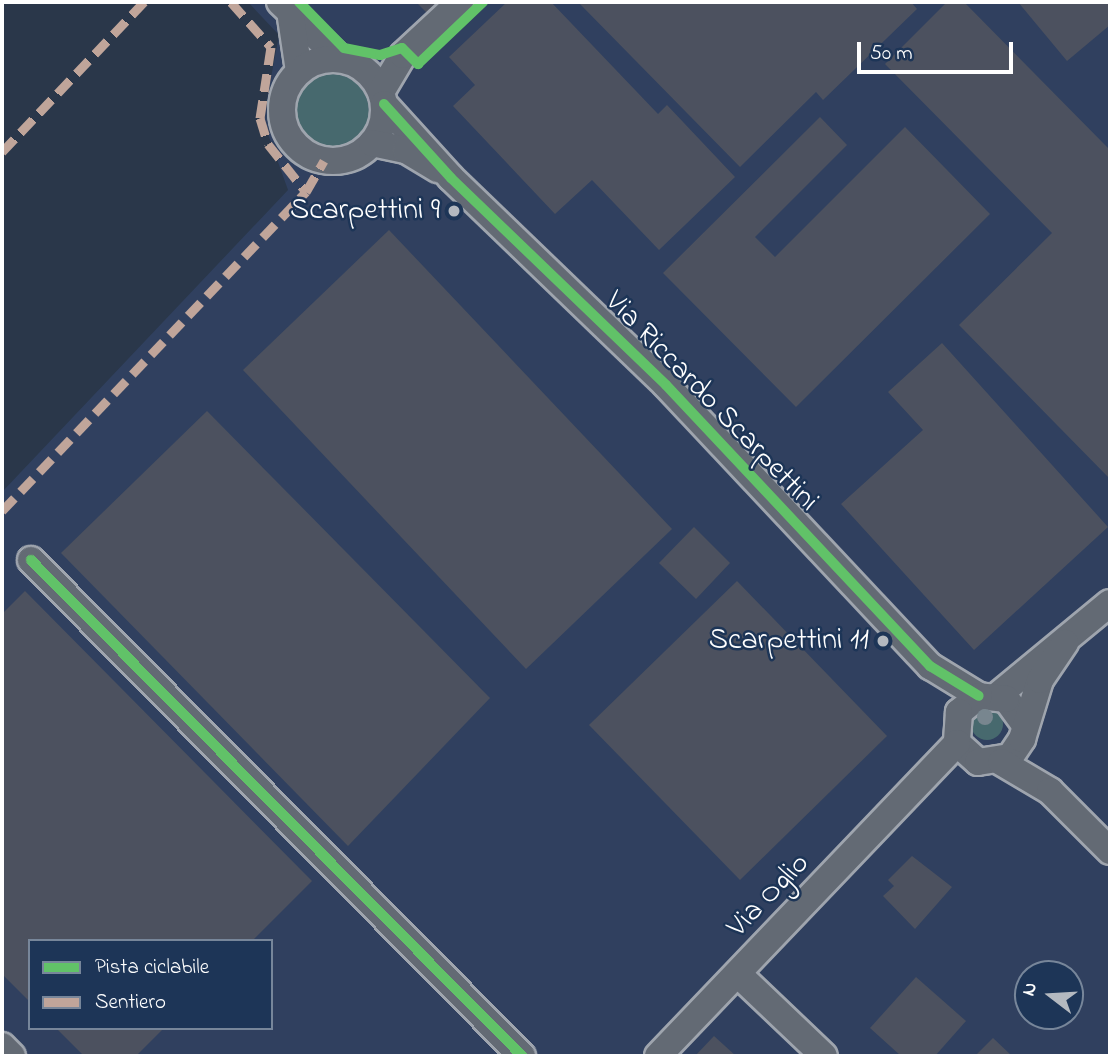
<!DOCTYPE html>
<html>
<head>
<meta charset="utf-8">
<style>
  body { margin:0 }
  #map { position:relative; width:1112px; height:1058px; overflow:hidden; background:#2a374a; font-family:"Indie Flower",sans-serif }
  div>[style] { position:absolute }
  .built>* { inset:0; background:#30405f }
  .green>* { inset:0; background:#47696e }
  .round { border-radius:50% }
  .building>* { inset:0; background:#4c515f }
  .roads { filter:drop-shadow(2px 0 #9fa5ae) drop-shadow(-2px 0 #9fa5ae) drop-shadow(0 2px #9fa5ae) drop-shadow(0 -2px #9fa5ae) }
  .minor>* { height:26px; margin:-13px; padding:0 13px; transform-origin:13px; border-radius:13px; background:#636a74 }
  .minor>.ring { margin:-13px; padding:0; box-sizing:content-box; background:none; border:26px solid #636a74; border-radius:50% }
  .quiet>* { height:9px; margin-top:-4.5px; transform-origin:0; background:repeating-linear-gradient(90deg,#c0a59a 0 18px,transparent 0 27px) }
  .cycleway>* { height:10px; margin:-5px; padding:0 5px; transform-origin:5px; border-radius:5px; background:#61c268 }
  .trees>* { width:16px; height:16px; margin:-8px; border-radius:50%; background:#78868f }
  .dots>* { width:19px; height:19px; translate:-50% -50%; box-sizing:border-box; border:4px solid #1d3557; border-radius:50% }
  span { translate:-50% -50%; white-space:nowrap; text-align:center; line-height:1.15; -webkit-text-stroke:5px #1d3557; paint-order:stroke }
  .poi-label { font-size:30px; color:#fff }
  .right { translate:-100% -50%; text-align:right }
  .street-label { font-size:30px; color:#fff }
  .frame { position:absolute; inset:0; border:4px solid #fff; pointer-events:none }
  .legend { position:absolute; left:28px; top:939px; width:245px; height:91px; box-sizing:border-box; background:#1d3557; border:2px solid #77869a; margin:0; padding:9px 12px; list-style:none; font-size:21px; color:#fff }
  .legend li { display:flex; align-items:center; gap:14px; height:35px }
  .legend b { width:35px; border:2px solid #77869a }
  .north { position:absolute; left:1014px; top:960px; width:70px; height:70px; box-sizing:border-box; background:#1d3557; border:2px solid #77869a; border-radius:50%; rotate:287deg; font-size:19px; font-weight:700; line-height:28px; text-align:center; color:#fff }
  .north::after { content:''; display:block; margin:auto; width:24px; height:32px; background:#b4b9c0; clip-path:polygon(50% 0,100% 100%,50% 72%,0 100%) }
  .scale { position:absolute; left:857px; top:42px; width:156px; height:32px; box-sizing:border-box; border:4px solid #fff; border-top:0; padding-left:9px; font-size:21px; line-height:24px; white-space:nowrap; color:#fff; -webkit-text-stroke:5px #1d3557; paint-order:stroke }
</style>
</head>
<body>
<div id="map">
  <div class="built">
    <i style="clip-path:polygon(evenodd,248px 2px,1110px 2px,1110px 1056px,2px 1056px,2px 492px,288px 190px,263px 120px,279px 35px,248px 2px,30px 941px,271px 941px,271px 1028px,30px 1028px,30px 941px,248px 2px,1028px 974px,1070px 974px,1070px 1016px,1028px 1016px,1028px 974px)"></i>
  </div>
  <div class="green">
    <i class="round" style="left:295px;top:74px;width:74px;height:74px"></i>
    <i class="round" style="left:971px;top:708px;width:32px;height:32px"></i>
  </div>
  <div class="building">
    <i style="clip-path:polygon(416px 2px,439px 2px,427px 13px)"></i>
    <i style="clip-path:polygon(507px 2px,551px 2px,658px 114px,667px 105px,735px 177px,659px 250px,592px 180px,555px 214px,453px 106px,475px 85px,449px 57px)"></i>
    <i style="clip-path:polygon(578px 2px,911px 2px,917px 9px,823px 100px,816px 92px,740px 167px)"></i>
    <i style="clip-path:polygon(947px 2px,964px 2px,1110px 150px,1110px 479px,959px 325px,1052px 233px,885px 64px)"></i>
    <i style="clip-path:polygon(1018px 2px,1110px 2px,1110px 25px,1067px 61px)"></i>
    <i style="clip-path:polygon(820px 117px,847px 145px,755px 237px,775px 257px,905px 127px,990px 214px,796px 407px,663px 273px)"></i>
    <i style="clip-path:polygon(389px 230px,672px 529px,526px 669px,243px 370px)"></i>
    <i style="clip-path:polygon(942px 343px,1108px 527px,974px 650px,841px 504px,923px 430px,888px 392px)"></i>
    <i style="clip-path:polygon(207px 411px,490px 698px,348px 846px,61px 553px)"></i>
    <i style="clip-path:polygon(694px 527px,730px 563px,696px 599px,659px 563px)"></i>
    <i style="clip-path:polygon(737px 581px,887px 736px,740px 880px,589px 725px)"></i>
    <i style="clip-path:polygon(25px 591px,312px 881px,252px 941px,30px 941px,30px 1002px,2px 974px,2px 614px)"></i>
    <i style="clip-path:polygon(912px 856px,952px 887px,915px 929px,883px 896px,894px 886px,888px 880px)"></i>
    <i style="clip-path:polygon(916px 977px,966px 1021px,935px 1056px,901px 1056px,870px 1028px)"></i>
    <i style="clip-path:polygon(56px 1028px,164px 1028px,136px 1056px,84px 1056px)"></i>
    <i style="clip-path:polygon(714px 1036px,736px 1056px,695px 1056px)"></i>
    <i style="clip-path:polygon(993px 1038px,1012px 1056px,975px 1056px)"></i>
  </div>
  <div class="roads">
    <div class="minor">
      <i style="left:280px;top:2px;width:83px;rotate:43.5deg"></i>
      <i style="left:290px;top:11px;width:61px;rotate:81.5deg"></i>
      <i class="ring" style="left:282px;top:59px;width:76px;height:76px"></i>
      <i style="left:381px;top:92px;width:43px;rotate:-59.3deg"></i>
      <i style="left:403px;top:55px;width:78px;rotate:-42.9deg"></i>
      <i style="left:384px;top:104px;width:100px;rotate:47.8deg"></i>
      <i style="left:451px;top:178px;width:298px;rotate:43.9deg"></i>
      <i style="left:666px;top:385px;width:386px;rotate:46.8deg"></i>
      <i style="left:930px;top:666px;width:57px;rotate:31.5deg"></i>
      <i style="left:372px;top:143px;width:35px;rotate:12deg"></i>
      <i style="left:406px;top:150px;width:37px;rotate:31deg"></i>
      <i style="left:31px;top:560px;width:698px;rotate:45.29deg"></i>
      <i style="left:997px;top:696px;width:146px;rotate:-39.5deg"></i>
      <i style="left:1023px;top:722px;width:29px;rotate:-126deg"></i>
      <i style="left:1006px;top:699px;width:27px;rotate:-174deg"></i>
      <i style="left:979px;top:696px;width:26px;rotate:141deg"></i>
      <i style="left:959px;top:712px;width:31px;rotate:94deg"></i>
      <i style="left:957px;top:743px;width:28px;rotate:42deg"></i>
      <i style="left:978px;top:762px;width:32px;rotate:-9deg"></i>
      <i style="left:1010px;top:757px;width:22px;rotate:-56deg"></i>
      <i style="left:1022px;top:739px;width:62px;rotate:-73deg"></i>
      <i style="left:1040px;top:680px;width:45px;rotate:-56deg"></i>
      <i style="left:1001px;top:762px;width:57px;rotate:30.6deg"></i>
      <i style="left:1050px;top:791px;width:85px;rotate:45deg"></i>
      <i style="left:739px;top:975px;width:117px;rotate:43.6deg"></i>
      <i style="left:2px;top:1046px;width:14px;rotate:45deg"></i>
      <i style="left:658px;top:1056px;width:433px;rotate:-46.3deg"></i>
    </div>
  </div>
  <div class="quiet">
    <i style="left:231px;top:2px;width:60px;rotate:48.4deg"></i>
    <i style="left:271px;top:47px;width:72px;rotate:98.8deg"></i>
    <i style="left:260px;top:118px;width:27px;rotate:73deg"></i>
    <i style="left:268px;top:144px;width:61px;rotate:51.6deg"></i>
    <i style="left:2px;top:152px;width:207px;rotate:-46.6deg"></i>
    <i style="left:2px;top:511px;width:441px;rotate:-46.4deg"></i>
    <i style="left:306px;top:192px;width:36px;rotate:-60deg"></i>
  </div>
  <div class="cycleway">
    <i style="left:299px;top:2px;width:64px;rotate:45.6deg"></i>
    <i style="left:344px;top:48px;width:37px;rotate:11deg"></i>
    <i style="left:380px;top:55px;width:23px;rotate:-18deg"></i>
    <i style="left:402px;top:48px;width:23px;rotate:45deg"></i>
    <i style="left:418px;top:64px;width:90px;rotate:-43.6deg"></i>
    <i style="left:384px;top:104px;width:100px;rotate:47.8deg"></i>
    <i style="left:451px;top:178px;width:298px;rotate:43.9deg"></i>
    <i style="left:666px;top:385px;width:386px;rotate:46.8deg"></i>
    <i style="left:930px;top:666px;width:57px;rotate:31.5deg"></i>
    <i style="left:31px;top:560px;width:698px;rotate:45.29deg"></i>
  </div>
  <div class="trees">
    <i style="left:985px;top:717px"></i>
  </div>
  <div class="dots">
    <i style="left:454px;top:211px;background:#b4b9c0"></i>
    <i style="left:883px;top:641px;background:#b4b9c0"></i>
  </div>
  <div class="poi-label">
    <span class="right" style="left:440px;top:211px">Scarpettini 9</span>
    <span class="right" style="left:869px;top:641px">Scarpettini 11</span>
  </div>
  <div class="street-label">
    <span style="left:711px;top:402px;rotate:46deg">Via Riccardo Scarpettini</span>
    <span style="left:769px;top:896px;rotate:-46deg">Via Oglio</span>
  </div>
  <div class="frame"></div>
  <ul class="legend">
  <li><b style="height:9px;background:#61c268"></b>Pista ciclabile</li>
  <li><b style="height:9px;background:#c0a59a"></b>Sentiero</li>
  </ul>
  <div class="north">N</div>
  <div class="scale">50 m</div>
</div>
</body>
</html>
